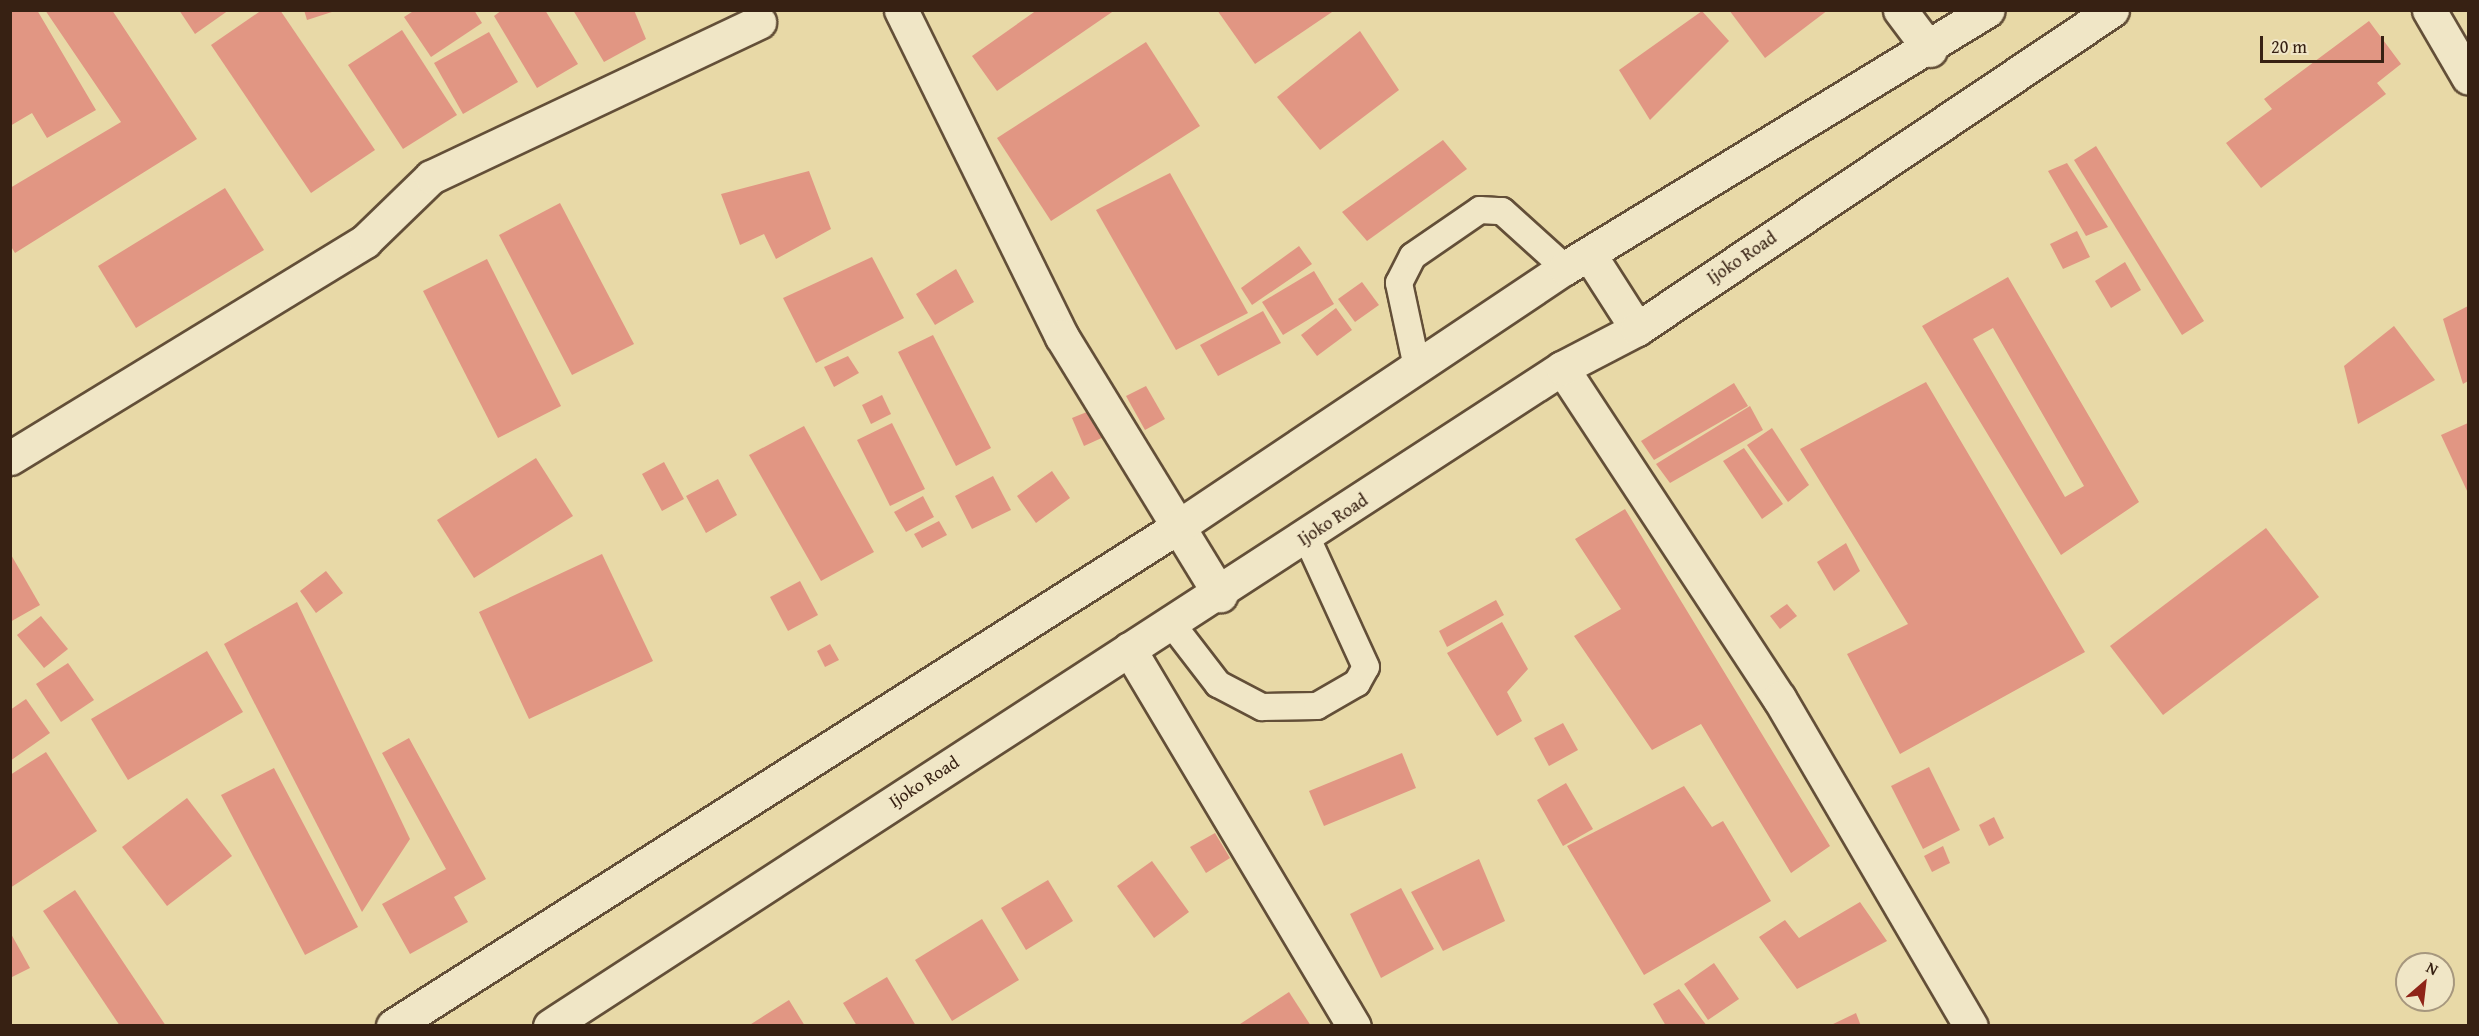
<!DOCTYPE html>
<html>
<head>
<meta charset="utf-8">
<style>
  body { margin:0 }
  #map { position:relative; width:2479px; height:1036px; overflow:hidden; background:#e8d9a7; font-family:"Gentium Book Plus",serif }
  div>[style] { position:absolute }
  .building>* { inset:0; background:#e19683 }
  .roads { filter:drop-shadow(2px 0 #634f38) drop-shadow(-2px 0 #634f38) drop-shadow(0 2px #634f38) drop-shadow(0 -2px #634f38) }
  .lane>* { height:26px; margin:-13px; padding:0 13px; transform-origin:13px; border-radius:13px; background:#f0e6c6 }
  .street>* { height:33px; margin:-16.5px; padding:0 16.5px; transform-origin:16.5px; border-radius:16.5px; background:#f0e6c6 }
  .secondary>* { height:33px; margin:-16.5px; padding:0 16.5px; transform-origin:16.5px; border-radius:16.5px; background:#f0e6c6 }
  span { translate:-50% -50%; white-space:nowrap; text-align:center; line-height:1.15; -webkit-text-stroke:5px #f0e6c6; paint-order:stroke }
  .street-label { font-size:18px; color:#372113 }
  .frame { position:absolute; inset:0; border:12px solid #372113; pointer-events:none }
  .north { position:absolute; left:2395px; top:952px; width:60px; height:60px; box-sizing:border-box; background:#f0e6c6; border:2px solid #a6977e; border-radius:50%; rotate:28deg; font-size:16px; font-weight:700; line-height:24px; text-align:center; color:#372113 }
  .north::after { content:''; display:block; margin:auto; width:21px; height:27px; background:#8f2418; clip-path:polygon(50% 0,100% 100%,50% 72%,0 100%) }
  .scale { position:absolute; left:2260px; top:36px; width:124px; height:27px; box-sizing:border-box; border:3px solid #372113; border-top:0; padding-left:8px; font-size:18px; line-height:21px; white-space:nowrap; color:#372113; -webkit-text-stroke:4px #f0e6c6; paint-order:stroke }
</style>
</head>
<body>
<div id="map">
  <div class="building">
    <i style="clip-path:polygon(10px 10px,37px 10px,96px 110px,47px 138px,32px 113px,10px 126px)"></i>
    <i style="clip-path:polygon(45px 10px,112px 10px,197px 139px,15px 253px,10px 245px,10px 188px,121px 122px)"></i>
    <i style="clip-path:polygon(179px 10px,229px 10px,195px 34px)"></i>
    <i style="clip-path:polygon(262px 10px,280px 10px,375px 150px,311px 193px,211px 45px)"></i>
    <i style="clip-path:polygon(304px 10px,335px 10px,335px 11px,307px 20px)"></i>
    <i style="clip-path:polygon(415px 10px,474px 10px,482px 23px,431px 57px,404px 17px)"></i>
    <i style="clip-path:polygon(502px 10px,545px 10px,578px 64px,537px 88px,494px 16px)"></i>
    <i style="clip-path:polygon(573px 10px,634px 10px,646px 39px,604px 62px)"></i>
    <i style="clip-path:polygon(1037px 10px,1115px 10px,997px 91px,972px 56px)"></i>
    <i style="clip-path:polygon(1217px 10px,1335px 10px,1255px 64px)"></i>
    <i style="clip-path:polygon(1729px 10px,1828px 10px,1765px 58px)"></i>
    <i style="clip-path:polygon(1702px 11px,1729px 41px,1650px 120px,1619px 70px)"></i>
    <i style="clip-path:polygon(2369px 21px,2401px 64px,2377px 83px,2386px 94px,2261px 188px,2226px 143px,2272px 109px,2264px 99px)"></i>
    <i style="clip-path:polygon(402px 30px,457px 115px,403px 149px,348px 65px)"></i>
    <i style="clip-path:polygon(1360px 31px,1399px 90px,1320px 150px,1277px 97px)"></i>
    <i style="clip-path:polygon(489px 32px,518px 82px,463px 114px,434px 63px)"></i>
    <i style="clip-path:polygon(1146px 42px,1200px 126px,1051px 221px,997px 138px)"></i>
    <i style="clip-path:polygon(1443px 140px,1467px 169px,1367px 241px,1342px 212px)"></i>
    <i style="clip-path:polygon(2096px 146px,2204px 321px,2182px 335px,2074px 160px)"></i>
    <i style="clip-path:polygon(2067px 163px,2108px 227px,2086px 236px,2048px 171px)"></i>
    <i style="clip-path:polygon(809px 171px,831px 229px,776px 259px,764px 234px,740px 245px,721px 194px)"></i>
    <i style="clip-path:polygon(1170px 173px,1248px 313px,1176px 350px,1096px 210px)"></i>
    <i style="clip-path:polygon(225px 188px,264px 250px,136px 328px,98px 266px)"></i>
    <i style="clip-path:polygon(560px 203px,634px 344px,572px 375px,499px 235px)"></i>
    <i style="clip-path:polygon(2077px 231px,2090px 257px,2063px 269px,2050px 244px)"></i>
    <i style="clip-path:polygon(1299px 246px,1312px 264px,1252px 305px,1241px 288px)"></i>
    <i style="clip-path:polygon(872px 257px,904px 318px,816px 363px,783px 298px)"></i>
    <i style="clip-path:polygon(487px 259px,561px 406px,498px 438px,423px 291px)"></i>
    <i style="clip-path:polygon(2125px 262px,2141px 290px,2111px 308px,2095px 281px)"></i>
    <i style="clip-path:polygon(956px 269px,974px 302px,935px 325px,916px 294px)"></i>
    <i style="clip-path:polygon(1314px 271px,1334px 304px,1283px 335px,1262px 302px)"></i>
    <i style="clip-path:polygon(evenodd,2008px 277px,2139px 502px,2061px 555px,1922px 326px,2008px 277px,1993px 328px,2084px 486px,2065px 497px,1973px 339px,1993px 328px)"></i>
    <i style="clip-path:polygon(1362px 282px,1379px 305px,1355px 322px,1338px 299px)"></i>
    <i style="clip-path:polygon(2468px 306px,2468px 381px,2463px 384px,2443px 319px)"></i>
    <i style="clip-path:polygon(1336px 308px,1352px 330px,1317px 356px,1301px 335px)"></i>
    <i style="clip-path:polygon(1263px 311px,1281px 343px,1218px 376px,1200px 345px)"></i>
    <i style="clip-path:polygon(2394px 326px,2435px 380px,2358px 424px,2344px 366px)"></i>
    <i style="clip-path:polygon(933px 335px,991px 448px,956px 466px,898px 352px)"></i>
    <i style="clip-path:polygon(848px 356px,859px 373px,834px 387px,824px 367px)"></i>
    <i style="clip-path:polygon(1926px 382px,2085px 652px,1900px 754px,1847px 654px,1908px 624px,1800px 449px)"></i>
    <i style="clip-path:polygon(1734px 383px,1748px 406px,1654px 460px,1641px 441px)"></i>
    <i style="clip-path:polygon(1146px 386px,1165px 419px,1145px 430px,1126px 396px)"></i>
    <i style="clip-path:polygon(882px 395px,891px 414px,871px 424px,862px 405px)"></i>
    <i style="clip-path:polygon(1750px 406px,1763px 430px,1670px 483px,1656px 464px)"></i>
    <i style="clip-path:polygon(1094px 409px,1106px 436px,1084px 446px,1072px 418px)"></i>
    <i style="clip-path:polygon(892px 423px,925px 489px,890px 506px,857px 440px)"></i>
    <i style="clip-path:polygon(2468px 423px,2468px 493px,2441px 435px)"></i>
    <i style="clip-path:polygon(804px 426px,874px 552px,821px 581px,749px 455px)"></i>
    <i style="clip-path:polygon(1772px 428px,1809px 485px,1788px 502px,1747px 445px)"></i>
    <i style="clip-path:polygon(1744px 448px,1783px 504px,1762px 519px,1723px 461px)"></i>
    <i style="clip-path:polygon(536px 458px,573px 516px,474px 578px,437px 520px)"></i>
    <i style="clip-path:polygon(664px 462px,684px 499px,662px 511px,642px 474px)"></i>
    <i style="clip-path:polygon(1052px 471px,1070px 498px,1036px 523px,1017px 496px)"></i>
    <i style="clip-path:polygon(993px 476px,1011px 510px,972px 529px,955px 496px)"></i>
    <i style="clip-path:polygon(718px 479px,737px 515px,706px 533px,686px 496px)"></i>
    <i style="clip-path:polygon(923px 496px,934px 517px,906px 532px,894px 512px)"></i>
    <i style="clip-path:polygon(1625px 509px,1830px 846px,1791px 873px,1701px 724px,1652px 750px,1574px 636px,1621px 609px,1575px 539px)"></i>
    <i style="clip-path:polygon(939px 521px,947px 535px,922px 548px,914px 534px)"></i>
    <i style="clip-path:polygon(2266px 528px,2319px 597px,2163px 715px,2110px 646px)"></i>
    <i style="clip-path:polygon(1846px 543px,1860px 571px,1834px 591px,1817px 562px)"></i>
    <i style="clip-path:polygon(10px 553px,40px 605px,10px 622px)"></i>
    <i style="clip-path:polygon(602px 554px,653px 661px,529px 719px,479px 612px)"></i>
    <i style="clip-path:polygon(326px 571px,343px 593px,316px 613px,300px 591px)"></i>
    <i style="clip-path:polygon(800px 581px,818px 615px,788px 631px,770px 597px)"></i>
    <i style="clip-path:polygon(1496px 600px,1504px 615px,1447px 647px,1439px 631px)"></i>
    <i style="clip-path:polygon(297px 602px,410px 839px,362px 912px,224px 644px)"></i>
    <i style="clip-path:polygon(1787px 604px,1797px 616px,1780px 629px,1770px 616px)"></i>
    <i style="clip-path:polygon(41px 616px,68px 649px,44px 668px,17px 635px)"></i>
    <i style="clip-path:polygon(1502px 622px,1528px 669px,1507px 692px,1522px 721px,1497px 736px,1447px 653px)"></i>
    <i style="clip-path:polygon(830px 644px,839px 660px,825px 667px,817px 651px)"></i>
    <i style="clip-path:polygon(207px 651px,243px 712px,128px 780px,91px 719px)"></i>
    <i style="clip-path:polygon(68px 663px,94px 700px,61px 722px,36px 684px)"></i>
    <i style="clip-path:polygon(26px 699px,50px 733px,10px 761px,10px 710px)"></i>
    <i style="clip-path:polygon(1563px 723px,1578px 750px,1549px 766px,1534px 738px)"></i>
    <i style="clip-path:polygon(409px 738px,486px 879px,454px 897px,468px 922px,410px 954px,382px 904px,446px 869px,382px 753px)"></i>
    <i style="clip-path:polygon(46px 752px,97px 831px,10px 888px,10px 775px)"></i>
    <i style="clip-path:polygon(1402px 753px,1416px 788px,1324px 826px,1309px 791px)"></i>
    <i style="clip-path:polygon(1929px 767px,1960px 830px,1923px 849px,1891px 786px)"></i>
    <i style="clip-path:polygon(274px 768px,358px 927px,305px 955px,221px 795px)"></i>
    <i style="clip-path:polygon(1566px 783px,1593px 829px,1563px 846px,1537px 800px)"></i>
    <i style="clip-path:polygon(1684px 786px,1712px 827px,1723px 821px,1771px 901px,1644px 975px,1567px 846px)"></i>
    <i style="clip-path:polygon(187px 798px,232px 856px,167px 906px,122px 847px)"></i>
    <i style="clip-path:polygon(1994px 817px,2004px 838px,1989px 846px,1979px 825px)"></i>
    <i style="clip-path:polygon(1215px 833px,1230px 858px,1206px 873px,1190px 847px)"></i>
    <i style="clip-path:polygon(1943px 846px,1950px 863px,1932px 872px,1924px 856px)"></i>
    <i style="clip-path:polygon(1479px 859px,1505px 921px,1443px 951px,1411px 892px)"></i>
    <i style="clip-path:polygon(1152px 861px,1189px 912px,1154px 938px,1117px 886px)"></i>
    <i style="clip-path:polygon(1048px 880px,1073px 921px,1026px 950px,1001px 908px)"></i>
    <i style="clip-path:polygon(1401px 888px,1434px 949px,1381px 978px,1350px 914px)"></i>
    <i style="clip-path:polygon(75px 890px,166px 1026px,120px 1026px,43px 911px)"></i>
    <i style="clip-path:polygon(1860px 902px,1887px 941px,1797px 989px,1759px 937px,1785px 920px,1799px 938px)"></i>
    <i style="clip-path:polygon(982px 919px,1019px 980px,952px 1021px,915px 960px)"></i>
    <i style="clip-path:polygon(10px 932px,30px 968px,10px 978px)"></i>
    <i style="clip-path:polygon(1714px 963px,1739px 999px,1708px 1020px,1684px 984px)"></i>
    <i style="clip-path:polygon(887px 977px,916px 1026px,857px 1026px,843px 1003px)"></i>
    <i style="clip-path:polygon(1679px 989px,1707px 1026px,1666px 1026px,1653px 1004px)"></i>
    <i style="clip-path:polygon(1289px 992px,1311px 1026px,1237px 1026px)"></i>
    <i style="clip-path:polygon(789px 1000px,805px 1026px,748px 1026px)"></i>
    <i style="clip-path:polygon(1856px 1013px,1861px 1026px,1829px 1026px)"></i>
  </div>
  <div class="roads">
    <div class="lane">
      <i style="left:1417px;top:367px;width:86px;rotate:-102.1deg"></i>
      <i style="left:1399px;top:283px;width:30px;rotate:-63deg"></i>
      <i style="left:1413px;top:256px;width:81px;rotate:-34.5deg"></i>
      <i style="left:1480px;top:210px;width:22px;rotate:3deg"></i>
      <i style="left:1502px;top:211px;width:85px;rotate:42.1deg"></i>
      <i style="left:1171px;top:623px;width:77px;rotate:52.4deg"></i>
      <i style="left:1218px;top:684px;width:50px;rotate:27.6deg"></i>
      <i style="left:1262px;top:707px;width:55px;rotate:-1deg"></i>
      <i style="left:1317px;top:706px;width:46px;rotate:-29.9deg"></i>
      <i style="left:1357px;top:683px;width:18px;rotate:-61deg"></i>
      <i style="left:1366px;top:667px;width:142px;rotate:-114.6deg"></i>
    </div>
    <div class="street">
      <i style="left:901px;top:10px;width:364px;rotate:63.8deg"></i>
      <i style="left:1062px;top:337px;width:303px;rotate:58.5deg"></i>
      <i style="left:1900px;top:10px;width:50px;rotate:53.1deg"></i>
      <i style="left:2429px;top:10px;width:78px;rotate:59.8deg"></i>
      <i style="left:1589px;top:254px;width:89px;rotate:57.4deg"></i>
      <i style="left:1562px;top:368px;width:395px;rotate:56.7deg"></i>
      <i style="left:1779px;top:698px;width:380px;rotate:59.7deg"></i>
      <i style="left:10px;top:458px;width:416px;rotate:-31.4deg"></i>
      <i style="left:365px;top:241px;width:92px;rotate:-44.1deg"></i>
      <i style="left:431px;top:177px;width:363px;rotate:-25.3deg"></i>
      <i style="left:1129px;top:649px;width:439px;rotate:59.2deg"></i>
      <i style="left:393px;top:1026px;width:932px;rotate:-32.46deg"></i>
      <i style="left:1179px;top:526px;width:464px;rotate:-33.8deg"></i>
      <i style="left:1565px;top:268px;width:495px;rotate:-31.4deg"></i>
    </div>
    <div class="secondary">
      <i style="left:550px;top:1026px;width:1207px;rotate:-33.03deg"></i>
      <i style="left:1562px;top:368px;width:85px;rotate:-27.5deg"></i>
      <i style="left:1637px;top:329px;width:572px;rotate:-33.88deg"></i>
    </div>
  </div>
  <div class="street-label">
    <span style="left:1742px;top:258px;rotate:-34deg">Ijoko Road</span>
    <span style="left:1333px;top:520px;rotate:-33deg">Ijoko Road</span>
    <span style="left:924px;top:782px;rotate:-33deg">Ijoko Road</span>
  </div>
  <div class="frame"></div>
  <div class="north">N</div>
  <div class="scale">20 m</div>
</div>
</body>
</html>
